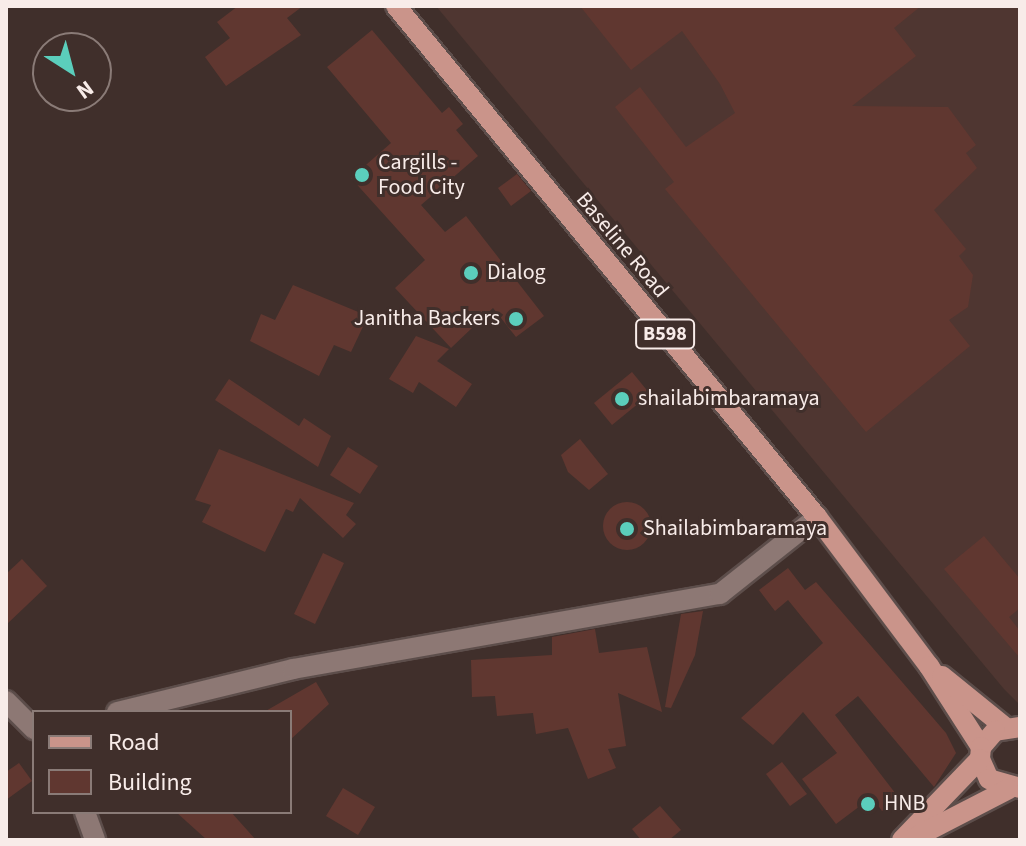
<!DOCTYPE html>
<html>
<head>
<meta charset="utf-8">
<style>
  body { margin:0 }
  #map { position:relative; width:1026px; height:846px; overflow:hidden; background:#402f2b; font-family:"Source Sans 3",sans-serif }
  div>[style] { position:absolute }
  .built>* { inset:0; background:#4f3631 }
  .building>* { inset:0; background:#603730 }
  .round { border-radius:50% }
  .roads { filter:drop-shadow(2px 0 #5d4e4b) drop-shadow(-2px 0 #5d4e4b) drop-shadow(0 2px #5d4e4b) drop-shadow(0 -2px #5d4e4b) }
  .minor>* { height:20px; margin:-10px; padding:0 10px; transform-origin:10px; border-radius:10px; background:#8d7874 }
  .major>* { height:20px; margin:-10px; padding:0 10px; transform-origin:10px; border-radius:10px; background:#ca948a }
  .dots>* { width:22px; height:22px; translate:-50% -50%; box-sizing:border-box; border:4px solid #402f2b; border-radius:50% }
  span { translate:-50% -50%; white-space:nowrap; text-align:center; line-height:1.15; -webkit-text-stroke:6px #402f2b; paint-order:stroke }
  .shield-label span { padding:2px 6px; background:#402f2b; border:2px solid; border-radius:6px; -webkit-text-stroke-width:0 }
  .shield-label { font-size:20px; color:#f8ece9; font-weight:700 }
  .poi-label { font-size:22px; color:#f8ece9 }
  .left { translate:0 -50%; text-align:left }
  .right { translate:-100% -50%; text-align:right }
  .street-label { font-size:22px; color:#f8ece9 }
  .frame { position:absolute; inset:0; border:8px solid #f8ece9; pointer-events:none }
  .legend { position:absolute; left:32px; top:710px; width:260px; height:104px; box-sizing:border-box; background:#402f2b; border:2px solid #8a7b77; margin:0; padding:10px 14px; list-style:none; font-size:24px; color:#f8ece9 }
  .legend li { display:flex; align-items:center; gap:16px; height:40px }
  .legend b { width:40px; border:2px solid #8a7b77 }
  .north { position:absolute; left:32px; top:32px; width:80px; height:80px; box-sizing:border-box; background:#402f2b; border:2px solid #8a7b77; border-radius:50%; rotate:144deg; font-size:22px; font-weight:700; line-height:32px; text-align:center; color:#f8ece9 }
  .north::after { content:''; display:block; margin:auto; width:28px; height:36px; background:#5bcebc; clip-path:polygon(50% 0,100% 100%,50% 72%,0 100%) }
</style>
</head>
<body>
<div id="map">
  <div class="built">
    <i style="clip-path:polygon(436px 6px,1020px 6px,1020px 705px,1004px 689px)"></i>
  </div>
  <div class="building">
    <i style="clip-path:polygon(238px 6px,303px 6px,287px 18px,301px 35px,226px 86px,205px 57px,230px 38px,217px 22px)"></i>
    <i style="clip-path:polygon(580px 6px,921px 6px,894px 28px,916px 56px,852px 106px,948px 107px,976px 145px,966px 153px,977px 168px,934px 210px,966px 249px,959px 256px,973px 275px,968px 307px,949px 320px,970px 346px,866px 432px,665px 189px,674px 182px,615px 107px,640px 87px,686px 147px,735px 113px,720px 84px,682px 31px,631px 70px)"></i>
    <i style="clip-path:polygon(372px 30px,442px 113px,449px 107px,463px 124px,456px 130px,478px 156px,421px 205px,445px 232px,466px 216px,544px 316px,516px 337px,493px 308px,451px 348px,395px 288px,425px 260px,351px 178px,391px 143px,327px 67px)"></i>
    <i style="clip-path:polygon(517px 174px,531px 191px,511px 206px,498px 188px)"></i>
    <i style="clip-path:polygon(293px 285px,368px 316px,351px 352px,334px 345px,319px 376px,250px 341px,261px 314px,275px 320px)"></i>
    <i style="clip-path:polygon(416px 336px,449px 349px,437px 361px,472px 384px,456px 407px,419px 382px,413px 393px,389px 379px)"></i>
    <i style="clip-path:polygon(632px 372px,650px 394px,612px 425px,594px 403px)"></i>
    <i style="clip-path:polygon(229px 379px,299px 426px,304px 418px,331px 436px,318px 467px,215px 400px)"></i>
    <i style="clip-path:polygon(580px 439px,608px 474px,589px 490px,568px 472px,561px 455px)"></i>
    <i style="clip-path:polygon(348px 447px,378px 466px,360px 494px,330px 475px)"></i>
    <i style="clip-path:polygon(219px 449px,354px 503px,346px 515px,356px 524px,343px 538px,300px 498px,293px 512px,286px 509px,265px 552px,202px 522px,211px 505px,195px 500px)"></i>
    <i class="round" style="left:603px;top:502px;width:48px;height:48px"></i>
    <i style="clip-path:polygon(984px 536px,1020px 579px,1020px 608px,1009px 617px,1020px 631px,1020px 658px,944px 569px)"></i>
    <i style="clip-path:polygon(323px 553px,344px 563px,315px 624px,294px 614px)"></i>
    <i style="clip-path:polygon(22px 559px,47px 586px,6px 625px,6px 574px)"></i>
    <i style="clip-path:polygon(788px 568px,805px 590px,816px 582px,946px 733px,956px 753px,934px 787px,858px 696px,835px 715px,899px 798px,882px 811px,872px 797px,836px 824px,802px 779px,837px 753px,803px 712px,773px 745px,741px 718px,823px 643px,788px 600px,775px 611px,759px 590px)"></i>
    <i style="clip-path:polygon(703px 611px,695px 655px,671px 708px,665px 707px,681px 614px)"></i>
    <i style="clip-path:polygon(595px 629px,599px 653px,647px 647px,662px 712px,618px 693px,626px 746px,608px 749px,616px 768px,588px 779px,568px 728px,536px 734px,533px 713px,497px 716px,495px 696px,472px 697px,471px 660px,552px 655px,552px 637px)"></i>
    <i style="clip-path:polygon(316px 682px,329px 704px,290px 740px,290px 712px,264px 712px)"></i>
    <i style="clip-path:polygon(782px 762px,807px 794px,790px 806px,766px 774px)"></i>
    <i style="clip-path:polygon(19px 763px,32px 781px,6px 800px,6px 772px)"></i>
    <i style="clip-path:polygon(343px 788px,375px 807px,358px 835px,326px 816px)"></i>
    <i style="clip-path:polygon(660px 806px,681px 830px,669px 840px,641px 840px,632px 829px)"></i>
    <i style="clip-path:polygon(176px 812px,231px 812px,256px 840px,207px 840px)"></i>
  </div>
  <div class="roads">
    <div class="minor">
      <i style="left:6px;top:701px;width:40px;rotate:45deg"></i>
      <i style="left:117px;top:712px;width:181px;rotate:-13.7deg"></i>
      <i style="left:293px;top:669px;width:434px;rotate:-10deg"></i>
      <i style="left:720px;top:594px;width:124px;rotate:-38.4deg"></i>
      <i style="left:85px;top:812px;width:30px;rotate:70deg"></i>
    </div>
    <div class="major">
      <i style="left:396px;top:6px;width:662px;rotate:50.52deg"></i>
      <i style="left:817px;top:517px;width:186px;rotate:53.1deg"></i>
      <i style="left:929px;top:666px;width:96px;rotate:57.3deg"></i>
      <i style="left:942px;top:676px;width:81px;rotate:39deg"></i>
      <i style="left:1020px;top:727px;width:25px;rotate:171deg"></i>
      <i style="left:995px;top:731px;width:21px;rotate:131deg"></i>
      <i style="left:981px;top:747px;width:12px;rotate:95deg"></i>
      <i style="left:980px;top:759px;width:22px;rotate:66deg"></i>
      <i style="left:989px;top:779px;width:32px;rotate:16deg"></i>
      <i style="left:902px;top:840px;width:112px;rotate:-46.1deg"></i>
      <i style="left:910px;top:840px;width:111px;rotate:-27.3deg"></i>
    </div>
  </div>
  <div class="dots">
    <i style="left:362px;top:175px;background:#5bcebc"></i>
    <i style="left:471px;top:273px;background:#5bcebc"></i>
    <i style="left:516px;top:319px;background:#5bcebc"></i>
    <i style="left:622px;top:399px;background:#5bcebc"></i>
    <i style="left:627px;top:529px;background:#5bcebc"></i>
    <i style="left:868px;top:804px;background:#5bcebc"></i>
  </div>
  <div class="shield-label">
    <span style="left:665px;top:334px">B598</span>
  </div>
  <div class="poi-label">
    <span class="left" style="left:378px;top:175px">Cargills -<br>Food City</span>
    <span class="left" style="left:487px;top:273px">Dialog</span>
    <span class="right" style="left:500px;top:319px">Janitha Backers</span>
    <span class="left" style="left:638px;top:399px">shailabimbaramaya</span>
    <span class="left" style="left:643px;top:529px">Shailabimbaramaya</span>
    <span class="left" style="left:884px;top:804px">HNB</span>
  </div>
  <div class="street-label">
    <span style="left:622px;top:245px;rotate:50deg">Baseline Road</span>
  </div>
  <div class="frame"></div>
  <ul class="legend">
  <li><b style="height:10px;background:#ca948a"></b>Road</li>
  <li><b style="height:22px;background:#603730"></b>Building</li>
  </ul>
  <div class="north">N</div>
</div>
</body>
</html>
